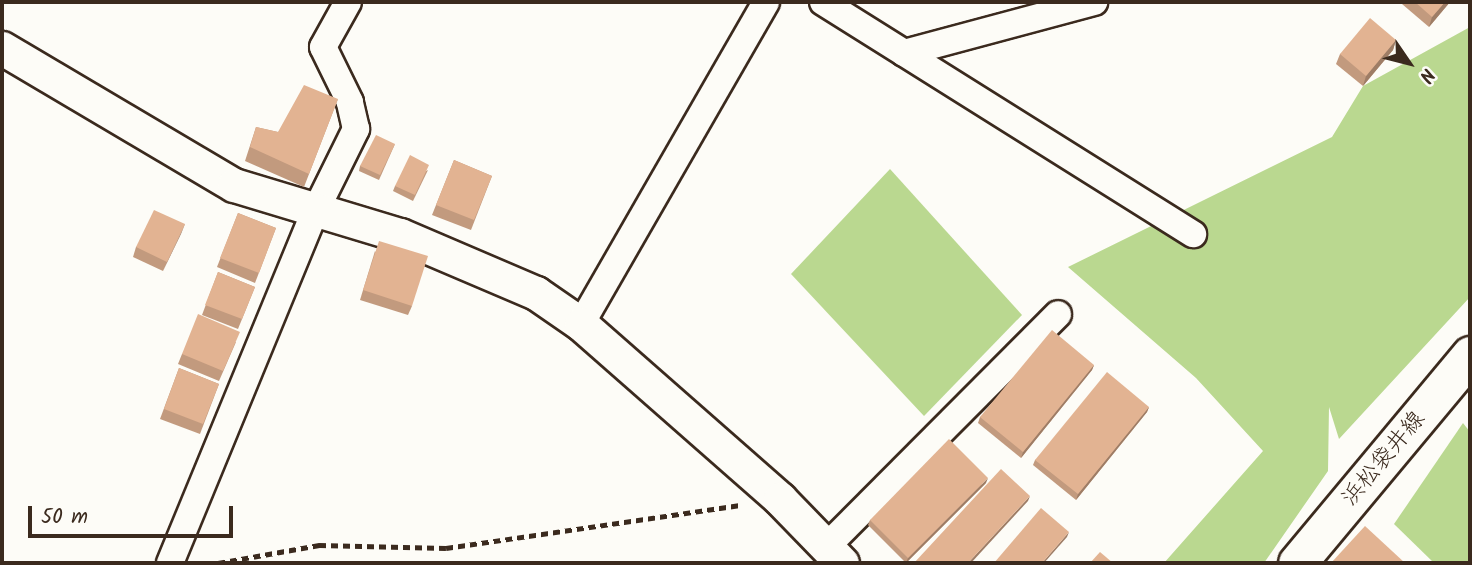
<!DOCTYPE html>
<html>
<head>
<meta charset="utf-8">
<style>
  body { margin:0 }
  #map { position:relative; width:1472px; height:565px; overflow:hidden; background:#fdfcf7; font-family:Kalam,"Klee One",sans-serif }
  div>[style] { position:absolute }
  .green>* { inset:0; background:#bad890 }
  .path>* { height:4.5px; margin-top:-2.25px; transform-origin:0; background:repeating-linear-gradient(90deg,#3b2a1e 0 7px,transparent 0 12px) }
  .roads { filter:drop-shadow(2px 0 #3b2a1e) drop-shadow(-2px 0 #3b2a1e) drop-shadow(0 2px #3b2a1e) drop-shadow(0 -2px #3b2a1e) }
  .minor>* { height:26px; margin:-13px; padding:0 13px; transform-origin:13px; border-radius:13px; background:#fdfcf7 }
  .tertiary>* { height:33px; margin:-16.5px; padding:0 16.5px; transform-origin:16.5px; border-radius:16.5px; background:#fdfcf7 }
  .secondary>* { height:37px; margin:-18.5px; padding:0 18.5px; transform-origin:18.5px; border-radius:18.5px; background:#fdfcf7 }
  .wall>* { inset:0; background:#c29a7e }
  .shaded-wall>* { inset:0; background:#9e7d66 }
  .building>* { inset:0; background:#e2b392 }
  span { translate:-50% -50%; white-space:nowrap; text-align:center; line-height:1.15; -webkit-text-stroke:5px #fdfcf7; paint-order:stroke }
  .street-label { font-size:23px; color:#3b2a1e }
  .frame { position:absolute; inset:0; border:4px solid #3b2a1e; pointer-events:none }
  .north { position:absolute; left:1374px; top:28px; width:70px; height:70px; -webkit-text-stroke:5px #fdfcf7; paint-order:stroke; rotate:125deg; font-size:19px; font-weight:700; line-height:28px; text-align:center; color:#3b2a1e }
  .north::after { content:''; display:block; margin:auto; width:24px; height:32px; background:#3b2a1e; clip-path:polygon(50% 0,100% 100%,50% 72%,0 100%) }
  .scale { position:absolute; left:28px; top:506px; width:205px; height:32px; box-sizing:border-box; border:4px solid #3b2a1e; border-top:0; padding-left:9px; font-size:21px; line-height:24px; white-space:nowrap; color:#3b2a1e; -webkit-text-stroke:5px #fdfcf7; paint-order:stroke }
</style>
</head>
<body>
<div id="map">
  <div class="green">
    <i style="clip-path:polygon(1470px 27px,1470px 297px,1339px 439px,1329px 407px,1328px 471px,1264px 563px,1164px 563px,1263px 451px,1196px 378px,1068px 267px,1332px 137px,1363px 86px)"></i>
    <i style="clip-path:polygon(890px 169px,1022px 315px,924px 416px,791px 274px)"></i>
    <i style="clip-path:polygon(1463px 423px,1470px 432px,1470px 563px,1434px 563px,1394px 524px)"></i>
  </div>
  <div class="path">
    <i style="left:218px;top:563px;width:103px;rotate:-10.1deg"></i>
    <i style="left:319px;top:545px;width:127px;rotate:1.4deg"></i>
    <i style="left:446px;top:548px;width:299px;rotate:-8.3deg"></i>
  </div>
  <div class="roads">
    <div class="minor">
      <i style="left:823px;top:2px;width:437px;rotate:32.1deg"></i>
      <i style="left:904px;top:53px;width:197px;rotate:-15deg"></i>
      <i style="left:581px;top:324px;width:371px;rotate:-60.1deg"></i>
      <i style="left:825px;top:548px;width:330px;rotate:-45.1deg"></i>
      <i style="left:170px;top:563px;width:380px;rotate:-67.6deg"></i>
      <i style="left:315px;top:212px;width:93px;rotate:-63.7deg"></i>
      <i style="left:356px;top:129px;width:28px;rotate:-103deg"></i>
      <i style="left:350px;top:102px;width:61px;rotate:-116.1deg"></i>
      <i style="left:323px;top:47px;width:51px;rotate:-60.9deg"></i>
    </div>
    <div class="tertiary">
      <i style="left:2px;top:48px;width:269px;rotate:30.6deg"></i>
      <i style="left:234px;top:185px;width:173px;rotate:16.8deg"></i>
      <i style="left:400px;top:235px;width:148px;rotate:23.1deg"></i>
      <i style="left:536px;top:293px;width:55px;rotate:34.6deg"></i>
      <i style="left:581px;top:324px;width:265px;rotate:41.3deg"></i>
      <i style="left:780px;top:499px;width:89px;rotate:45.9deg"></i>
    </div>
    <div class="secondary">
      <i style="left:1297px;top:563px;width:271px;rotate:-50.2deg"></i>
    </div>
  </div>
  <div class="wall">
    <i style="clip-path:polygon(1403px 2px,1450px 2px,1429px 27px,1402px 4px)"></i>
    <i style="clip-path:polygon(1396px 40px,1393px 50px,1363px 86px,1336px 64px,1340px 54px)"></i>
    <i style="clip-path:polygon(338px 99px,304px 187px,245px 161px,256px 127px,278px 132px)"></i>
    <i style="clip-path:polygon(395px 144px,379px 180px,359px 171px,360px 166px)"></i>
    <i style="clip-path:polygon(454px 160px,492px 176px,471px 230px,432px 215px)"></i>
    <i style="clip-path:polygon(428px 170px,413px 201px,393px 191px,395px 186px)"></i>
    <i style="clip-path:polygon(238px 213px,276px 228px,255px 283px,217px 267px)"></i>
    <i style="clip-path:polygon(185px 224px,163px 271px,133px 257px,136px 247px)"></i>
    <i style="clip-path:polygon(375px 251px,412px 306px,408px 315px,360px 300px)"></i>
    <i style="clip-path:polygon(218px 272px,255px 287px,238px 329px,202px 315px)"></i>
    <i style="clip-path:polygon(236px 342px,219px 381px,178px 364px,182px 354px)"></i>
    <i style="clip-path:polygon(1094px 365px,1092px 370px,1021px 458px,978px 423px,980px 417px)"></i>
    <i style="clip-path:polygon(179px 368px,219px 384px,200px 434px,160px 419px)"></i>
    <i style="clip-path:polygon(1149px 407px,1147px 412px,1076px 500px,1033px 465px,1035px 460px)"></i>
    <i style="clip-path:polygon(986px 483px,906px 563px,868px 525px,870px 520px)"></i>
  </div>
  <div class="shaded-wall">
    <i style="clip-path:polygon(1445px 2px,1450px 2px,1429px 27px,1432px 17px)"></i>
    <i style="clip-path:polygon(1396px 40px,1393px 50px,1363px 86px,1366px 76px)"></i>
    <i style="clip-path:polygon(185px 224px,181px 234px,163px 271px,167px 262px)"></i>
    <i style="clip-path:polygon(1094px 365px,1092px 370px,1021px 458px,1023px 452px)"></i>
    <i style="clip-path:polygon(1149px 407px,1147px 412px,1076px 500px,1078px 494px)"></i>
    <i style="clip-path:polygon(988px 478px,986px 483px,906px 563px,908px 558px)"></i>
    <i style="clip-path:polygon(1030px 496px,1028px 501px,971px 563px,968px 563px)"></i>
    <i style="clip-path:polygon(1069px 532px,1067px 537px,1044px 563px,1042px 563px)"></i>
  </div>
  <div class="building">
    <i style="clip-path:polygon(1415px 2px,1445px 2px,1432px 17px)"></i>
    <i style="clip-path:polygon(1370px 18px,1396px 40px,1366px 76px,1340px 54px)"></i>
    <i style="clip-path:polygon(304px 85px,338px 99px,309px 174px,250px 147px,256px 127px,278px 132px)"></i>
    <i style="clip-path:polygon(376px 135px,395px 144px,380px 175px,360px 166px)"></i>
    <i style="clip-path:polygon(410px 155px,429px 165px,415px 195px,395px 186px)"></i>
    <i style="clip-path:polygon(454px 160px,492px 176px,474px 220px,436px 205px)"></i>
    <i style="clip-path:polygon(154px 210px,185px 224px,167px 262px,136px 247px)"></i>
    <i style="clip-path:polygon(238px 213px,276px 228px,259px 273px,220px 258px)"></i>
    <i style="clip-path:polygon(379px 241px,428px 256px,412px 306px,363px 290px)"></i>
    <i style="clip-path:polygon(218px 272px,255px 287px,242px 319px,205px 305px)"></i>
    <i style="clip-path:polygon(198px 314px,240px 332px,223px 371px,182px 354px)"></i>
    <i style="clip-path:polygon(1052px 330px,1094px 365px,1023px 452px,980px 417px)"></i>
    <i style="clip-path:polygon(179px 368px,219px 384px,203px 424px,164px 409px)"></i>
    <i style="clip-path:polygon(1107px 372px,1149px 407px,1078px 494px,1035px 460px)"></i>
    <i style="clip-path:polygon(949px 439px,988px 478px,908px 558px,870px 520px)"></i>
    <i style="clip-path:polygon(1001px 469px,1030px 496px,968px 563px,914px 563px)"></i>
    <i style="clip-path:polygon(1041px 508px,1069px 532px,1042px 563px,994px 563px)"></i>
    <i style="clip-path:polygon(1365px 526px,1405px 563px,1331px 563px)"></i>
    <i style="clip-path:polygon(1100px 552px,1113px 563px,1090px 563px)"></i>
  </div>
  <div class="street-label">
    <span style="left:1384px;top:459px;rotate:-50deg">浜松袋井線</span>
  </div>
  <div class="frame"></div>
  <div class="north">N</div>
  <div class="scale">50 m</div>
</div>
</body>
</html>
